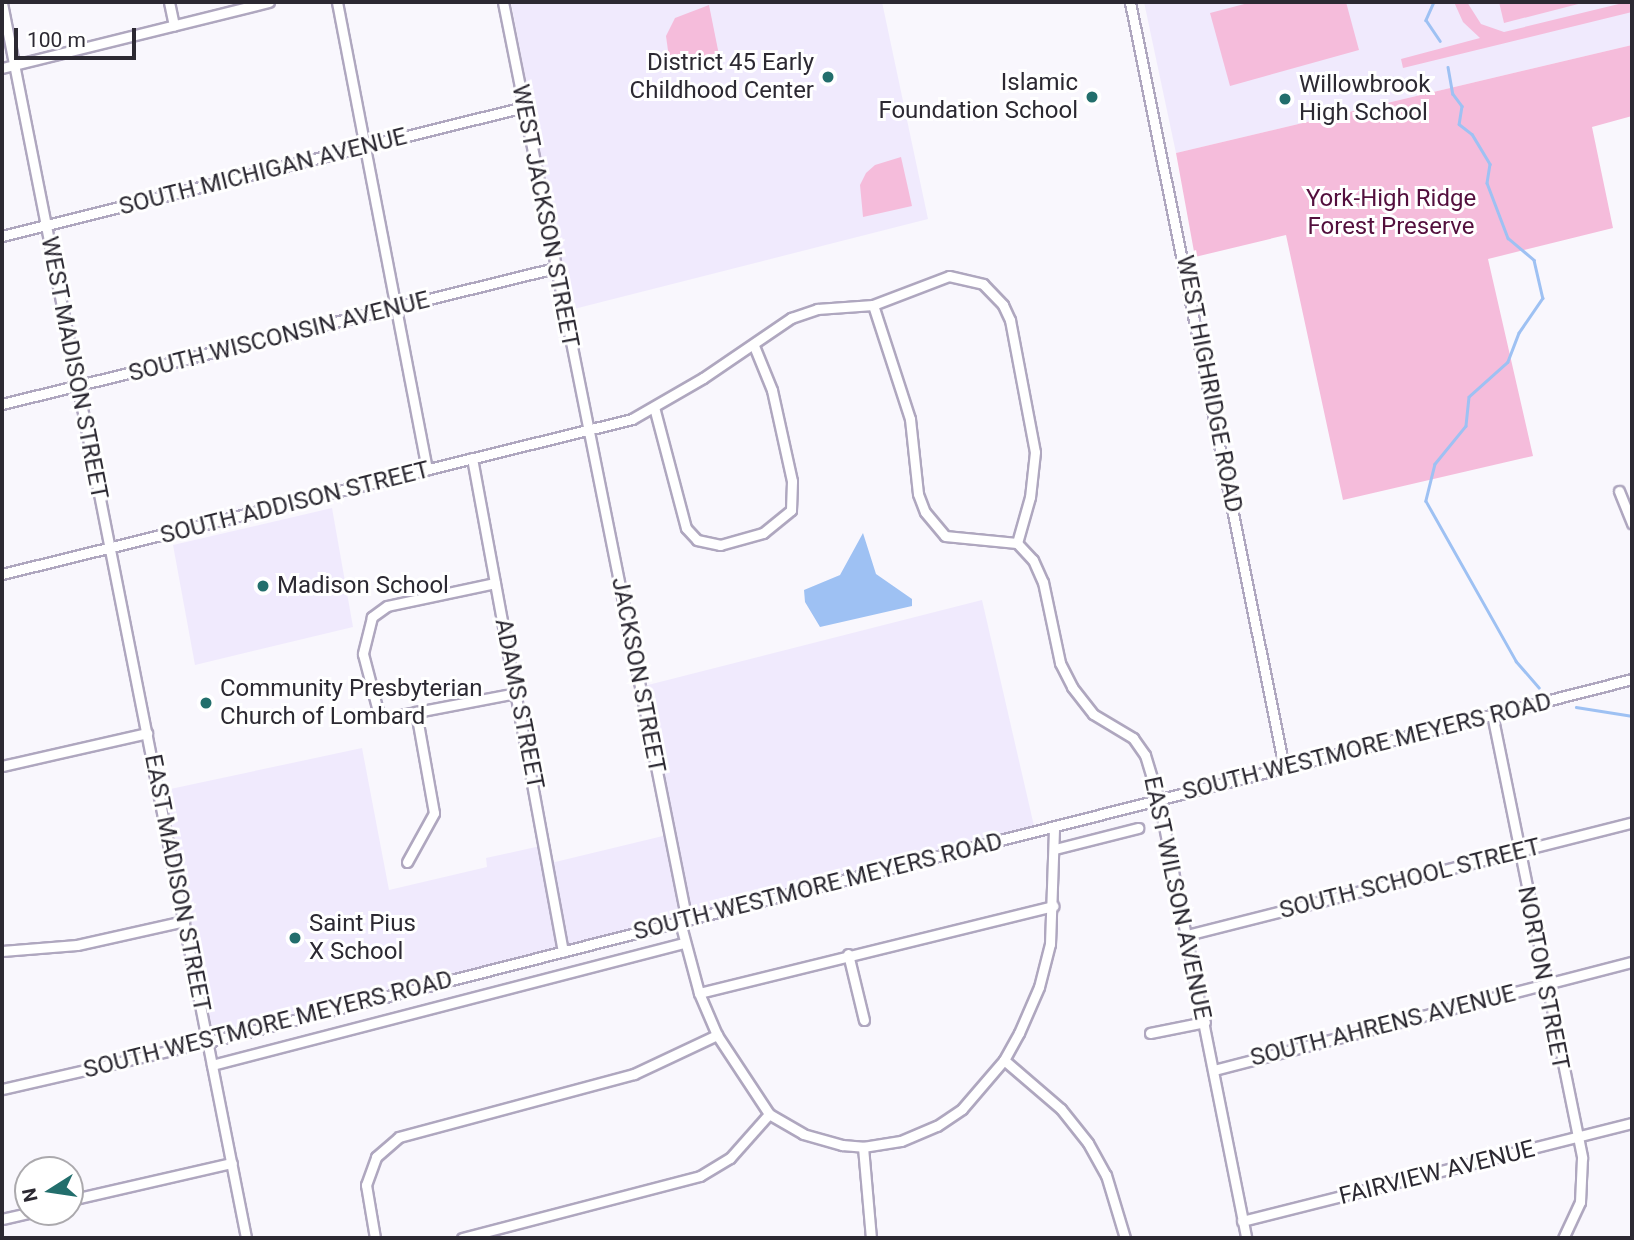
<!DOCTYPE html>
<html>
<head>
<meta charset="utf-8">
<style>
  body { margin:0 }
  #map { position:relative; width:1634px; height:1240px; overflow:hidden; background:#f9f7fd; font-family:Roboto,sans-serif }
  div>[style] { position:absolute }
  .built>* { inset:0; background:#f0eafd }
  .green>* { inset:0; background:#f5bcdb }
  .water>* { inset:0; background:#9ec1f3 }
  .stream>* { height:2.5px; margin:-1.25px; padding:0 1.25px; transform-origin:1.25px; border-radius:1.25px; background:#9ec1f3 }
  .roads { filter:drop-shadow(2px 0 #afa7bf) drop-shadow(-2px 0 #afa7bf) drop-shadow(0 2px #afa7bf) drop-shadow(0 -2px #afa7bf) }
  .minor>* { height:9px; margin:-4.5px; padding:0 4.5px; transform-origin:4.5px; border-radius:4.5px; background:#fff }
  .dots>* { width:19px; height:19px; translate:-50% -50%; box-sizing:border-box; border:4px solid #fff; border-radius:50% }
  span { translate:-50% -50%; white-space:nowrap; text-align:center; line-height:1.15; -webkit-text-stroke:6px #fff; paint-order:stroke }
  .poi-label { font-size:24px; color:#2c2932 }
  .right { translate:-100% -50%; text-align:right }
  .left { translate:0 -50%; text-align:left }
  .street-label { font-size:24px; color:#2c2932 }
  .park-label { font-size:24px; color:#530f3d }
  .frame { position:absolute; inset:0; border:4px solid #2c2932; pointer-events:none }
  .north { position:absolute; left:14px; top:1156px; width:70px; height:70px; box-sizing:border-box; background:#fff; border:2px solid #aba9ad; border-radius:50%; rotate:258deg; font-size:19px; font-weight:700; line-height:28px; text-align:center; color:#2c2932 }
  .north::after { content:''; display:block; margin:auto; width:24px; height:32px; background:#226e6c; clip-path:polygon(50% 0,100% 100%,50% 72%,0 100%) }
  .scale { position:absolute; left:14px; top:28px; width:122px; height:32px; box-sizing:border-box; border:4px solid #2c2932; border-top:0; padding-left:9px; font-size:21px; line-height:24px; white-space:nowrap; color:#2c2932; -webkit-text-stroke:5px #fff; paint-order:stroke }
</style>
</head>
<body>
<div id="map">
  <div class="built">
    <i style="clip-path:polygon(511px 2px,882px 2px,928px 219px,570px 310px)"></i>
    <i style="clip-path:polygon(1144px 2px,1632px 2px,1632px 45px,1176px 153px)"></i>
    <i style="clip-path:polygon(332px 508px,353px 627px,195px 665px,173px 545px)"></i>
    <i style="clip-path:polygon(982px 600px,1034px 826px,689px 915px,644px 686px)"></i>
    <i style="clip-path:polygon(362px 748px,389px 890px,487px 867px,486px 858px,545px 845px,558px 947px,211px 1036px,161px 791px)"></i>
    <i style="clip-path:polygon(667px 835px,682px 917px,566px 945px,551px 863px)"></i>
  </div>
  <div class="green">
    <i style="clip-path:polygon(1252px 2px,1346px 2px,1359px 50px,1230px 86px,1210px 13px)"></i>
    <i style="clip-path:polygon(1454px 2px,1467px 2px,1481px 24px,1504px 32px,1627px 2px,1632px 2px,1632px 12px,1403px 68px,1401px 59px,1480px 38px,1463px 22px)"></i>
    <i style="clip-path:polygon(1499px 2px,1586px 2px,1504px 23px)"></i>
    <i style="clip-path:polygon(709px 5px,719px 55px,670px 65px,666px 36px,675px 18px)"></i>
    <i style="clip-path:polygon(1632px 45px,1632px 116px,1592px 127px,1613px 228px,1488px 259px,1533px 456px,1343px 500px,1286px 235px,1195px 257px,1176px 153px)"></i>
    <i style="clip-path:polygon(901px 157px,912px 206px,863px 217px,860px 185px,866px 173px,875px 165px)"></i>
  </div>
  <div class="water">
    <i style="clip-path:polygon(863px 533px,876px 574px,912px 599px,912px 606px,820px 627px,805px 602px,804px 590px,840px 575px)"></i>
  </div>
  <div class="stream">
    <i style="left:1434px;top:2px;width:20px;rotate:114deg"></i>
    <i style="left:1426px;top:20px;width:25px;rotate:56deg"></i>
    <i style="left:1448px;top:67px;width:27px;rotate:80deg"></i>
    <i style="left:1453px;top:94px;width:15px;rotate:53deg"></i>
    <i style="left:1462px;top:106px;width:18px;rotate:99deg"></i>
    <i style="left:1459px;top:124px;width:16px;rotate:38deg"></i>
    <i style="left:1472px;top:134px;width:35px;rotate:59deg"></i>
    <i style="left:1490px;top:164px;width:19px;rotate:99deg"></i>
    <i style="left:1487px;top:183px;width:59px;rotate:69.1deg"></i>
    <i style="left:1508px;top:238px;width:34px;rotate:40deg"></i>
    <i style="left:1534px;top:260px;width:39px;rotate:77deg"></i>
    <i style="left:1543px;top:298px;width:42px;rotate:124.4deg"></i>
    <i style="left:1519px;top:333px;width:31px;rotate:111deg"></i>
    <i style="left:1508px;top:362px;width:52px;rotate:138.1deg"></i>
    <i style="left:1469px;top:397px;width:29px;rotate:96deg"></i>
    <i style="left:1466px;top:426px;width:49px;rotate:129.2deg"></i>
    <i style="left:1435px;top:464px;width:38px;rotate:104deg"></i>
    <i style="left:1426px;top:501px;width:184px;rotate:60.6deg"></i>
    <i style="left:1516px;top:661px;width:35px;rotate:49deg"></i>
    <i style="left:1576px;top:707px;width:57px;rotate:9.1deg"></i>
  </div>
  <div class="roads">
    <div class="minor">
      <i style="left:169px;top:2px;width:24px;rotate:78deg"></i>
      <i style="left:337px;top:2px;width:476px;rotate:79.1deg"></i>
      <i style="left:503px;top:2px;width:937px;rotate:78.68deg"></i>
      <i style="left:1130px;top:2px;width:780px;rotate:78.62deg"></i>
      <i style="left:2px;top:3px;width:1259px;rotate:78.82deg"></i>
      <i style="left:2px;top:68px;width:275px;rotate:-13.9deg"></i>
      <i style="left:2px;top:236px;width:538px;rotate:-13.88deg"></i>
      <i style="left:873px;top:305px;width:120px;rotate:72deg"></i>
      <i style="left:910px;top:419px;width:75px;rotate:83.9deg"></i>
      <i style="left:918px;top:494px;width:19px;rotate:69deg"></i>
      <i style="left:925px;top:512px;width:31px;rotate:50deg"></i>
      <i style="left:945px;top:536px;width:72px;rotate:5.6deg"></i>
      <i style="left:1017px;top:543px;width:23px;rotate:47deg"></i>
      <i style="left:1033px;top:560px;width:24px;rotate:66deg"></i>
      <i style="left:1043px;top:582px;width:83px;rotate:78.1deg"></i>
      <i style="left:1060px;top:663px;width:27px;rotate:63deg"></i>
      <i style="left:1072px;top:687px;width:34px;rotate:52deg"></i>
      <i style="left:1093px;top:714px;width:47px;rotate:31deg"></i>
      <i style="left:1133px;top:738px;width:21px;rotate:55deg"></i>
      <i style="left:1145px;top:755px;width:48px;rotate:73.1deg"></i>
      <i style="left:1159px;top:801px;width:446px;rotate:78.7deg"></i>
      <i style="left:2px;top:404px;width:569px;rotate:-13.82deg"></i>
      <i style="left:654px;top:407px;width:125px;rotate:75.2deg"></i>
      <i style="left:686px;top:528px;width:16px;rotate:47deg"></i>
      <i style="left:697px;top:540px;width:24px;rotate:12deg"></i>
      <i style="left:720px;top:545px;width:45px;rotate:-15.6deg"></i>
      <i style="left:763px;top:533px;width:36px;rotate:-39deg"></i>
      <i style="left:791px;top:510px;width:29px;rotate:-88deg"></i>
      <i style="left:792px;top:481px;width:93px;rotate:-102.4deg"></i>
      <i style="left:772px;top:390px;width:48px;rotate:-112.2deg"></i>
      <i style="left:472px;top:458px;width:502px;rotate:79.56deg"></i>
      <i style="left:1619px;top:491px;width:35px;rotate:68deg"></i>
      <i style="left:2px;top:574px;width:649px;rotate:-13.82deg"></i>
      <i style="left:632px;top:419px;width:82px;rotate:-30deg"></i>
      <i style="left:703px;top:378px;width:107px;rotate:-34.3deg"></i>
      <i style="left:791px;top:318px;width:28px;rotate:-19deg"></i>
      <i style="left:817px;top:309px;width:56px;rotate:-4.1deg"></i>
      <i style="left:873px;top:305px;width:81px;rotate:-20.9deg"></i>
      <i style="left:949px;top:276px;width:35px;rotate:13deg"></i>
      <i style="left:983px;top:284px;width:29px;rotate:46deg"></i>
      <i style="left:1003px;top:305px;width:17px;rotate:65deg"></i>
      <i style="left:1010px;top:320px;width:134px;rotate:79.3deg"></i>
      <i style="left:1035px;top:452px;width:45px;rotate:96.3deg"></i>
      <i style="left:1030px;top:497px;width:48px;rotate:105.8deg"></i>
      <i style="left:495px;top:583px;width:110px;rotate:168deg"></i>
      <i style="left:387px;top:606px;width:19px;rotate:144deg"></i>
      <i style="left:372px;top:617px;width:38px;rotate:104deg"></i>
      <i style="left:363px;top:654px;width:67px;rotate:75.3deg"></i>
      <i style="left:380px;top:719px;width:138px;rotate:-10.8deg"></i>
      <i style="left:1492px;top:714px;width:453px;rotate:78.5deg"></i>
      <i style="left:1582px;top:1158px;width:44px;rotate:92.6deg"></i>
      <i style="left:1580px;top:1202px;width:40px;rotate:115deg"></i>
      <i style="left:2px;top:766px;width:149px;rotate:-12.8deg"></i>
      <i style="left:1055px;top:849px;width:86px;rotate:-14.2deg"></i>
      <i style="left:407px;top:862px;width:56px;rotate:-61.1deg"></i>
      <i style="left:434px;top:813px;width:103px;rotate:-100.1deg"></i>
      <i style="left:680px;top:922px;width:73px;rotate:75deg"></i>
      <i style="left:699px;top:993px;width:46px;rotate:66.8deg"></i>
      <i style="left:717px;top:1035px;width:95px;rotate:56.6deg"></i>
      <i style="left:769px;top:1114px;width:39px;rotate:30deg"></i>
      <i style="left:803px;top:1134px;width:41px;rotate:15.8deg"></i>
      <i style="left:842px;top:1145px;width:21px;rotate:5deg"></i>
      <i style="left:863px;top:1147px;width:38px;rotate:-9deg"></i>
      <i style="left:901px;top:1141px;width:39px;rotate:-23deg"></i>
      <i style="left:937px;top:1126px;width:30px;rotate:-34deg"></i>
      <i style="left:962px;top:1109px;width:65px;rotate:-49.4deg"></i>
      <i style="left:1004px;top:1060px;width:31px;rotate:-61deg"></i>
      <i style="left:1019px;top:1033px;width:50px;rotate:-66.5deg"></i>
      <i style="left:1039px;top:987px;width:44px;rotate:-75.7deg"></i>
      <i style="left:1050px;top:944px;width:117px;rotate:-88deg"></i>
      <i style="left:1187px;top:935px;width:459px;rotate:-14.2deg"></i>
      <i style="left:2px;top:951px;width:75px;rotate:-4.6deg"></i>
      <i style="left:77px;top:945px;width:110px;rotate:-12.6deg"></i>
      <i style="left:848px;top:954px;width:68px;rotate:76.4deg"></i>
      <i style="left:699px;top:993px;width:365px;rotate:-13.8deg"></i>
      <i style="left:1150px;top:1033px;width:56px;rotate:-11.3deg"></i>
      <i style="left:1004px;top:1060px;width:75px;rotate:40.7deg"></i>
      <i style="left:1061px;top:1109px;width:43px;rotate:51.5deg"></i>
      <i style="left:1088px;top:1143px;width:37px;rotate:61deg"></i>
      <i style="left:1106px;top:1175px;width:66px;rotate:73.2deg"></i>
      <i style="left:212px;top:1065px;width:488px;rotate:-14.5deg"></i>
      <i style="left:1214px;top:1070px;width:432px;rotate:-14.5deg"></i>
      <i style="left:2px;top:1089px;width:211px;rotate:-12.9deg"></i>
      <i style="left:208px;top:1042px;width:1470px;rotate:-14.3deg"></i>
      <i style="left:863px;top:1147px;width:91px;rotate:85deg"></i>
      <i style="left:70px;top:1200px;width:166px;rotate:-12.9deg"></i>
      <i style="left:2px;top:1219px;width:31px;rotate:-13deg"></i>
      <i style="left:1242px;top:1221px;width:402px;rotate:-14.1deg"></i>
      <i style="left:375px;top:1238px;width:54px;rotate:-99.6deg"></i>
      <i style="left:366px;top:1185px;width:30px;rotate:-70deg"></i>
      <i style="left:376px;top:1157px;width:30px;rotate:-41deg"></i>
      <i style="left:399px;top:1137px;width:243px;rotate:-15deg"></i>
      <i style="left:634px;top:1074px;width:92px;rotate:-25.2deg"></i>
      <i style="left:462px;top:1238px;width:246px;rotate:-14.6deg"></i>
      <i style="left:700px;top:1176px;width:35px;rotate:-31deg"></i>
      <i style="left:730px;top:1158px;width:59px;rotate:-48.4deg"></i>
    </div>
  </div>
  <div class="dots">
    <i style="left:828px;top:77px;background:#226e6c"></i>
    <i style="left:1092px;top:97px;background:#226e6c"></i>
    <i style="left:1285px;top:99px;background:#226e6c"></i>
    <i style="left:263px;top:586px;background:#226e6c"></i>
    <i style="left:206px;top:703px;background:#226e6c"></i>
    <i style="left:295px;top:938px;background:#226e6c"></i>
  </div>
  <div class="poi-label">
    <span class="right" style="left:814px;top:77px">District 45 Early<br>Childhood Center</span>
    <span class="right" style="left:1078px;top:97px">Islamic<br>Foundation School</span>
    <span class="left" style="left:1299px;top:99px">Willowbrook<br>High School</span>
    <span class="left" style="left:277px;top:586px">Madison School</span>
    <span class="left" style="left:220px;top:703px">Community Presbyterian<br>Church of Lombard</span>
    <span class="left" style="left:309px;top:938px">Saint Pius<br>X School</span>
  </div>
  <div class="street-label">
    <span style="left:263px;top:172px;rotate:-14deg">SOUTH MICHIGAN AVENUE</span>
    <span style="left:545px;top:216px;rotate:79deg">WEST JACKSON STREET</span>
    <span style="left:279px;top:337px;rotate:-14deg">SOUTH WISCONSIN AVENUE</span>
    <span style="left:74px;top:368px;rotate:79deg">WEST MADISON STREET</span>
    <span style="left:1209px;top:384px;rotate:79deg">WEST HIGHRIDGE ROAD</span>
    <span style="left:295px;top:503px;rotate:-14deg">SOUTH ADDISON STREET</span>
    <span style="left:638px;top:675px;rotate:79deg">JACKSON STREET</span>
    <span style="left:519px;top:704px;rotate:79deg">ADAMS STREET</span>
    <span style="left:1367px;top:747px;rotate:-14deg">SOUTH WESTMORE MEYERS ROAD</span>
    <span style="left:1410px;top:879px;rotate:-14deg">SOUTH SCHOOL STREET</span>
    <span style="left:177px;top:883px;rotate:79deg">EAST MADISON STREET</span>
    <span style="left:818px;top:887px;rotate:-14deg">SOUTH WESTMORE MEYERS ROAD</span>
    <span style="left:1177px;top:898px;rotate:78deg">EAST WILSON AVENUE</span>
    <span style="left:1543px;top:978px;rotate:79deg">NORTON STREET</span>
    <span style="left:268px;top:1025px;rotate:-14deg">SOUTH WESTMORE MEYERS ROAD</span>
    <span style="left:1383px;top:1026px;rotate:-14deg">SOUTH AHRENS AVENUE</span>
    <span style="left:1437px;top:1173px;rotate:-14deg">FAIRVIEW AVENUE</span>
  </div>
  <div class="park-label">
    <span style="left:1391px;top:213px">York-High Ridge<br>Forest Preserve</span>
  </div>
  <div class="frame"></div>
  <div class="north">N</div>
  <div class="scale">100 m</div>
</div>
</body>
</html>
